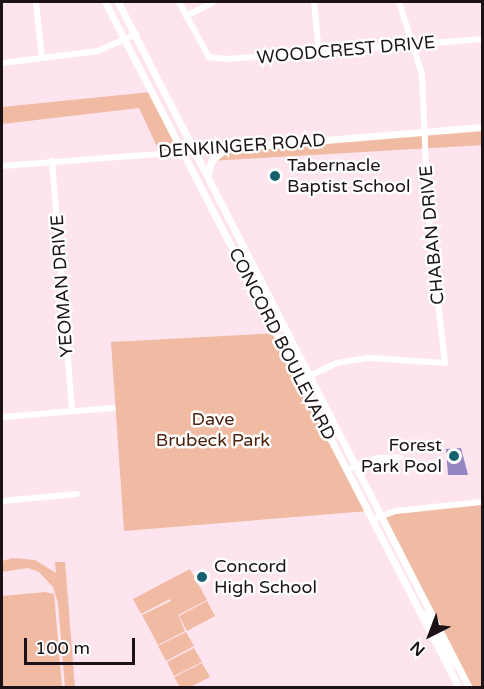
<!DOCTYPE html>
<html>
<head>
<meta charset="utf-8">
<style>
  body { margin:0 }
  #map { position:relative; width:484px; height:689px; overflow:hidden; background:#fee4ef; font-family:"Varela Round",sans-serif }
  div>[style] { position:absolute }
  .green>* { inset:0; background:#f0bba2 }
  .water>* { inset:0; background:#9485c2 }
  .minor>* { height:6px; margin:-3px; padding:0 3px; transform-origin:3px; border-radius:3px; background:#fff }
  .tertiary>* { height:7px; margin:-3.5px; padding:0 3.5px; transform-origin:3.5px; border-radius:3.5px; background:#fff }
  .dots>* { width:16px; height:16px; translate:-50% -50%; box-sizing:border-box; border:3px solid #fff; border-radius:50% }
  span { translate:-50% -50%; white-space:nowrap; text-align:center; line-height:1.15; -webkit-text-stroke:5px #fff; paint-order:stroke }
  .street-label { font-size:18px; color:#1b1316 }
  .poi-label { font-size:18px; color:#1b1316 }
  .left { translate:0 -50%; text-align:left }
  .right { translate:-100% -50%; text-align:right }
  .park-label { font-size:18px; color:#4e240e }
  .frame { position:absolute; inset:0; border:3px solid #1b1316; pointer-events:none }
  .north { position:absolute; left:400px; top:605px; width:60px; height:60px; -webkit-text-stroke:4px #fff; paint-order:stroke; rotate:222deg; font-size:16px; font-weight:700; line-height:24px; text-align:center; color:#1b1316 }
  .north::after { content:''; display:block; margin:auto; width:21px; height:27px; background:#1b1316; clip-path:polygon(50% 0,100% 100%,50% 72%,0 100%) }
  .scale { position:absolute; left:24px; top:638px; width:111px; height:27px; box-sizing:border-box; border:3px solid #1b1316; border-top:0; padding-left:8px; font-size:18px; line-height:21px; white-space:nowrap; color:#1b1316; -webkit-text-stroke:4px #fff; paint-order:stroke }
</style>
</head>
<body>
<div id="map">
  <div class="green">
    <i style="clip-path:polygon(151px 92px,185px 152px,160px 153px,139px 108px,2px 124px,2px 107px)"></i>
    <i style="clip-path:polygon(482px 127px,482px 145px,211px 161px,227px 147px)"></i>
    <i style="clip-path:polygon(277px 333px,368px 511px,124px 531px,111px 342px)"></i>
    <i style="clip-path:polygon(482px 502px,482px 687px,469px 687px,382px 517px,396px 511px)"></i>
    <i style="clip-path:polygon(13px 558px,35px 560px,56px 573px,55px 562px,65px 562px,75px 687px,65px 687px,58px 603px,53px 587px,39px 572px,28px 568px,2px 572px,2px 561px)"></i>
    <i style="clip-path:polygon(190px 569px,207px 600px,178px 615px,185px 631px,158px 645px,142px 615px,171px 601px,170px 599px,141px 614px,133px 599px)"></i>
    <i style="clip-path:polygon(45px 592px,54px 594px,62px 687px,2px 687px,2px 596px)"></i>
    <i style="clip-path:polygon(207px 601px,215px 616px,187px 631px,179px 616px)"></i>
    <i style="clip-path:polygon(186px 632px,194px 646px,166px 661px,158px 646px)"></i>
    <i style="clip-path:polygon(194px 648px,202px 662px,174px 676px,167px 662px)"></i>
    <i style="clip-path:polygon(202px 663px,210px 677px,190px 687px,180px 687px,174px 677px)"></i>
  </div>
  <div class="water">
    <i style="clip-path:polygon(461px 448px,468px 475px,448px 475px,446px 449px)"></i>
  </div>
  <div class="minor">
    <i style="left:36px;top:2px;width:56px;rotate:83.9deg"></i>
    <i style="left:179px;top:2px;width:63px;rotate:61.4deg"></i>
    <i style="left:209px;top:57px;width:18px;rotate:6deg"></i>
    <i style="left:227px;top:59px;width:256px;rotate:-4.5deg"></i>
    <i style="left:314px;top:2px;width:51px;rotate:84.4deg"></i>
    <i style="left:186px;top:16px;width:30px;rotate:-27deg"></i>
    <i style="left:2px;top:63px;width:97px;rotate:-7.1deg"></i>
    <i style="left:98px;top:51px;width:42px;rotate:-24.1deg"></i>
    <i style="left:52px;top:161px;width:251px;rotate:85.4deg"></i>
    <i style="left:2px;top:166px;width:194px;rotate:-4.4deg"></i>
    <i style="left:299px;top:381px;width:42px;rotate:-25.3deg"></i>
    <i style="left:337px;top:363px;width:33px;rotate:-9deg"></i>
    <i style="left:370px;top:358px;width:75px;rotate:3.8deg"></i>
    <i style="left:445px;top:363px;width:151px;rotate:-96.5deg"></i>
    <i style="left:428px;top:213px;width:139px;rotate:-92.5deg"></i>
    <i style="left:422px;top:74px;width:76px;rotate:-107.7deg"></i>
    <i style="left:2px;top:417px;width:111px;rotate:-4.6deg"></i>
    <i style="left:347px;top:470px;width:32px;rotate:-22deg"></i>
    <i style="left:377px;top:458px;width:23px;rotate:-2deg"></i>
    <i style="left:2px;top:501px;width:75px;rotate:-5.3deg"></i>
    <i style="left:372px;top:520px;width:26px;rotate:-21deg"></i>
    <i style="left:396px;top:511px;width:86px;rotate:-6deg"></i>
  </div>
  <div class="tertiary">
    <i style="left:105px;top:2px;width:772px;rotate:62.7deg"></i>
    <i style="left:118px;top:2px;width:771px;rotate:62.9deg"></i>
    <i style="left:195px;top:151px;width:288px;rotate:-4.8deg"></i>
    <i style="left:208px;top:175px;width:14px;rotate:-78deg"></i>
    <i style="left:211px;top:161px;width:20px;rotate:-41deg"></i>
    <i style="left:420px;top:612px;width:9px;rotate:27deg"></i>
    <i style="left:428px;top:616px;width:55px;rotate:63deg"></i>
  </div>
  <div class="dots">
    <i style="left:275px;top:176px;background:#16616e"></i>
    <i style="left:454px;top:456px;background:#16616e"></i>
    <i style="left:202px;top:577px;background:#16616e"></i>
  </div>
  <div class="street-label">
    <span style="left:346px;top:50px;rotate:-5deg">WOODCREST DRIVE</span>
    <span style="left:242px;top:146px;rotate:-4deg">DENKINGER ROAD</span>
    <span style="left:432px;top:235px;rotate:-95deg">CHABAN DRIVE</span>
    <span style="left:62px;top:286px;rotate:-94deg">YEOMAN DRIVE</span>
    <span style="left:282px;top:344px;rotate:63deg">CONCORD BOULEVARD</span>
  </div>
  <div class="poi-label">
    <span class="left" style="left:287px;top:176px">Tabernacle<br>Baptist School</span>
    <span class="right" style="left:442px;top:456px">Forest<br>Park Pool</span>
    <span class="left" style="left:214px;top:577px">Concord<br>High School</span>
  </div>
  <div class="park-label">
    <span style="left:213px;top:430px">Dave<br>Brubeck Park</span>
  </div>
  <div class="frame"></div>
  <div class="north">N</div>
  <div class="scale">100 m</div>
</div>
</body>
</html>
